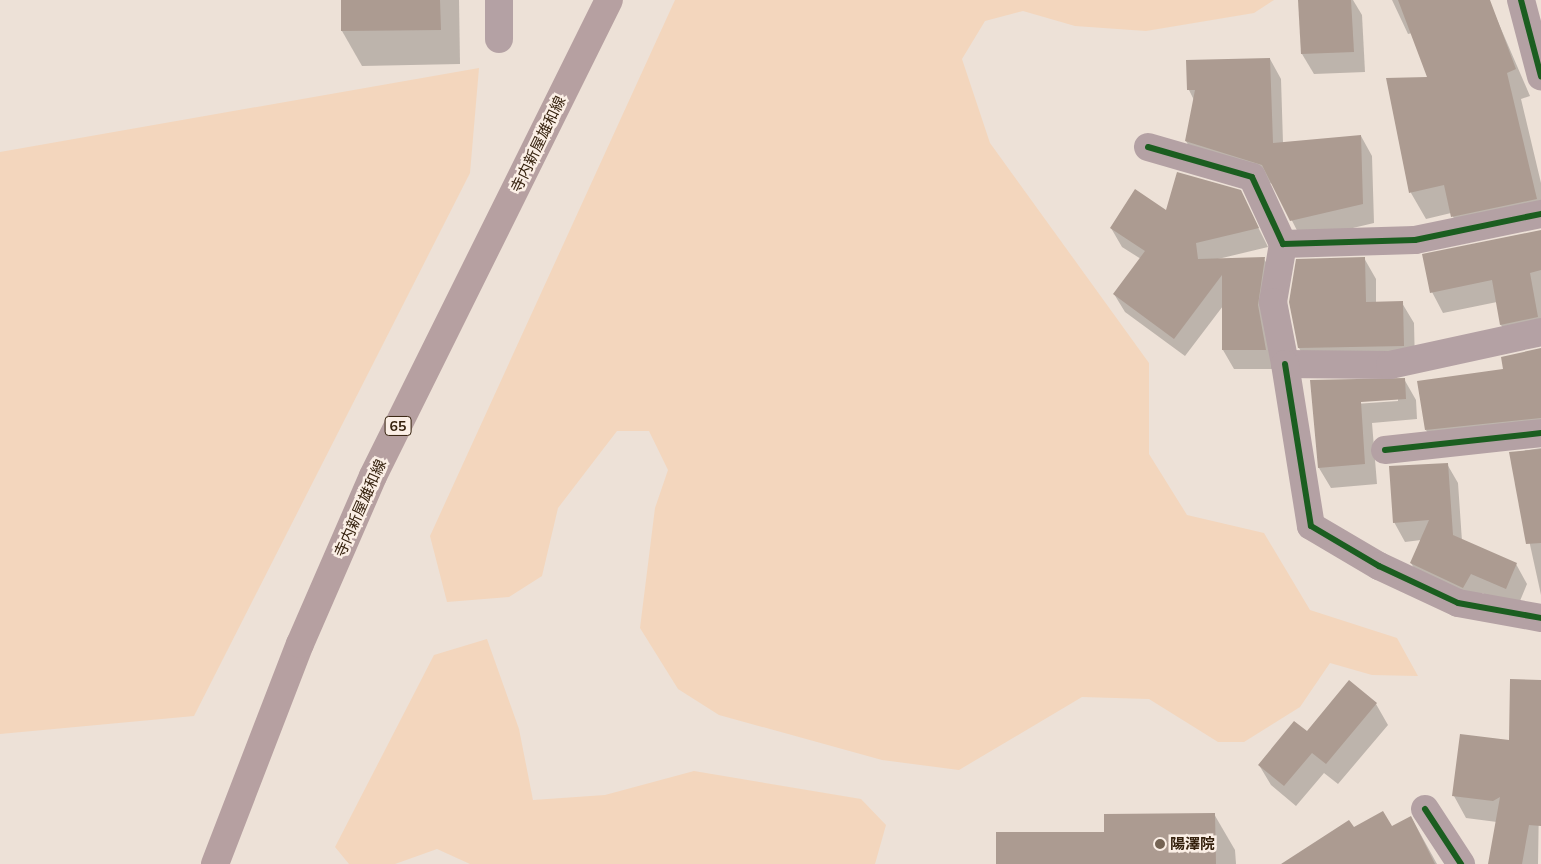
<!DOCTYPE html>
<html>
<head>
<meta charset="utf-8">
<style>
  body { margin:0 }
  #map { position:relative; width:1541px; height:864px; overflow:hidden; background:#ede1d7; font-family:Mulish,"Noto Sans JP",sans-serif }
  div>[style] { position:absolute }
  .green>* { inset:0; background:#f3d6bd }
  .shadow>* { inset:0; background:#0003 }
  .building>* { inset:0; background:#ac9b91 }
  .minor>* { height:28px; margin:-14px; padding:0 14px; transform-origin:14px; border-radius:14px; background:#b4a1a4 }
  .major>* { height:28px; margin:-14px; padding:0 14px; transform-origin:14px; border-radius:14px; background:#b6a0a1 }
  .cycleway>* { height:6px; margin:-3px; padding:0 3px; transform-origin:3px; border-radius:3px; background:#1b5e20 }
  .dots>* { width:14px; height:14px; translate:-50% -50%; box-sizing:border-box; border:2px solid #fbefe6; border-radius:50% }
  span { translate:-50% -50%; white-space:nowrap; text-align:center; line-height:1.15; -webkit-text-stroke:5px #fbefe6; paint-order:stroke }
  .shield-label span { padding:1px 4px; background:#fbefe6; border:1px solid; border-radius:4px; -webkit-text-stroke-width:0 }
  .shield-label { font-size:14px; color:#35210d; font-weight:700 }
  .street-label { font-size:15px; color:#35210d }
  .poi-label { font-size:15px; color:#35210d; font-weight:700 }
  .left { translate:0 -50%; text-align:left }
</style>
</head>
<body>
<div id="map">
  <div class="green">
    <i style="clip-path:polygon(675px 0,1274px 0,1254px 13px,1146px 31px,1075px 26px,1023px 11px,985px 21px,962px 59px,990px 143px,1149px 363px,1149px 454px,1187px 515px,1264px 533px,1310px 610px,1397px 638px,1418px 676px,1372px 675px,1330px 663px,1300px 707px,1244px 742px,1218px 742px,1149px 699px,1082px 697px,959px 770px,882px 760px,719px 715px,678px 689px,640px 628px,655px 508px,668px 470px,649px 431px,617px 431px,558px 508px,542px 576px,509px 597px,447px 602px,430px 536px)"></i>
    <i style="clip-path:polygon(479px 68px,470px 173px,194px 716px,0 734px,0 152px)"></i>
    <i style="clip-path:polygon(487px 639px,519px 729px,533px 800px,605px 795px,694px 771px,861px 799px,886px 825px,875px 864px,470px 864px,437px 849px,395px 864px,349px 864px,335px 847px,434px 655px)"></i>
  </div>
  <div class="shadow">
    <i style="clip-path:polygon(342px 0,459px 0,460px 64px,362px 66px,342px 31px)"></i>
    <i style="clip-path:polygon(1299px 0,1353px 0,1362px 15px,1365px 72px,1314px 74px,1302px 54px)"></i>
    <i style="clip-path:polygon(1392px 0,1483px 0,1492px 8px,1530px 96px,1521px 99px,1541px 183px,1541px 227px,1467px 242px,1451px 213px,1426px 219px,1411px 193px,1429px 78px,1412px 33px,1408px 34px)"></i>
    <i style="clip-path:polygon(1270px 59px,1281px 79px,1283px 143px,1361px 136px,1372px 156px,1374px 223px,1302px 240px,1273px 184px,1197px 161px,1186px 141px,1194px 100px,1189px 90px,1188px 61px)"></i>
    <i style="clip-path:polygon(1240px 191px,1268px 247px,1218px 259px,1264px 259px,1275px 277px,1276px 369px,1234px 369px,1223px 350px,1223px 306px,1185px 356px,1125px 312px,1114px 294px,1141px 259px,1122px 247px,1111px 228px)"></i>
    <i style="clip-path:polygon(1541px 231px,1541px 339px,1513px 345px,1501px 325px,1497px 302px,1443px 313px,1432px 292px)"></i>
    <i style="clip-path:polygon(1364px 258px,1376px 279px,1376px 303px,1402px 303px,1414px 323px,1415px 366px,1311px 369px,1299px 348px,1290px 302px)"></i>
    <i style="clip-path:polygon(1541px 352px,1541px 440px,1438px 452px,1426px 430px,1504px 370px)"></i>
    <i style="clip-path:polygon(evenodd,1404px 379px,1416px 400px,1417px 419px,1372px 423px,1377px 484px,1331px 488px,1319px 468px,1311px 381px,1404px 379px,1398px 399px,1398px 401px,1355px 404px,1354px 401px,1398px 399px)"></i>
    <i style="clip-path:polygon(1541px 448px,1541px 595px,1510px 453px)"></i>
    <i style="clip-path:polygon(1447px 464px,1458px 483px,1462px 541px,1516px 564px,1527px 584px,1517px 608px,1482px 593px,1474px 607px,1422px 582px,1411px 563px,1421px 540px,1405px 542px,1394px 522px)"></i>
    <i style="clip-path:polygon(1541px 681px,1538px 864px,1489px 864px,1497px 822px,1466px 818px,1454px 796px,1510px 742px)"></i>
    <i style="clip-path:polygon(1376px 704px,1388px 725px,1338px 784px,1324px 773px,1296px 806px,1271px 785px,1259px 765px,1307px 733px)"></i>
    <i style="clip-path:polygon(1214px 814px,1235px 850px,1236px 864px,998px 864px,1106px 833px)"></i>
    <i style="clip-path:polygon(1411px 817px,1437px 864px,1285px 864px,1354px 829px,1392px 828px)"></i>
  </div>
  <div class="building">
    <i style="clip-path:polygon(341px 0,440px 0,441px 30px,341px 31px)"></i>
    <i style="clip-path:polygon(1298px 0,1351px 0,1354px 52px,1301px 54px)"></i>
    <i style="clip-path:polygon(1398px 0,1490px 0,1516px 69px,1507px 73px,1537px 199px,1451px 217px,1444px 185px,1409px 193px,1386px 78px,1427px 77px)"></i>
    <i style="clip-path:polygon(1270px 58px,1273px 143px,1361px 135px,1363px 204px,1290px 221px,1262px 165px,1185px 141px,1195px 90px,1187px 90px,1186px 60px)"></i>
    <i style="clip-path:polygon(1177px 172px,1241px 190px,1259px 228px,1196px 243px,1198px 259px,1265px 257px,1258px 305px,1266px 350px,1222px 350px,1222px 275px,1174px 339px,1113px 294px,1145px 251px,1110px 228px,1135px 189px,1166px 210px)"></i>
    <i style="clip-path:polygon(1541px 230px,1541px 270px,1530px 273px,1538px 317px,1500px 325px,1492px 280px,1430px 293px,1422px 254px)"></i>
    <i style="clip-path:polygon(1365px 257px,1366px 302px,1403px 301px,1404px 346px,1298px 348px,1289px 302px,1296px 259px)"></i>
    <i style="clip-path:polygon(1541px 348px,1541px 418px,1425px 430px,1417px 381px,1503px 369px,1501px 357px)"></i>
    <i style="clip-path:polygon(1405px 378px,1406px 399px,1361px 402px,1365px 464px,1318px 468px,1310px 380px)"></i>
    <i style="clip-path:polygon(1541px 449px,1541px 543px,1526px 544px,1509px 452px)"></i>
    <i style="clip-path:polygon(1448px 463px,1453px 535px,1517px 563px,1506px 589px,1471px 574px,1463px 588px,1410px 563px,1429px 520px,1393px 523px,1389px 466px)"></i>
    <i style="clip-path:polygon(1510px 679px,1541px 680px,1541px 826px,1529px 825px,1522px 864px,1488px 864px,1500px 797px,1493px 801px,1452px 796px,1460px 734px,1509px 740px)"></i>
    <i style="clip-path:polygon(1349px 680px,1377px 703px,1326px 764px,1312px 753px,1284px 786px,1258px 765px,1294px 721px,1307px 731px)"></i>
    <i style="clip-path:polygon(1383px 811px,1392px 826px,1411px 816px,1435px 864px,1281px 864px,1349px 820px,1354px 827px)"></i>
    <i style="clip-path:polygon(1215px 813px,1216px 864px,996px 864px,996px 832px,1104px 832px,1104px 814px)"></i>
  </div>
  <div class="minor">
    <i style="left:499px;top:0;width:39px;rotate:90deg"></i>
    <i style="left:1521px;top:0;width:79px;rotate:75.3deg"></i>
    <i style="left:1148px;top:147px;width:108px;rotate:16.1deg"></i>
    <i style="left:1252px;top:177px;width:74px;rotate:65.2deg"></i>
    <i style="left:1283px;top:244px;width:132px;rotate:-1.7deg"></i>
    <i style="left:1415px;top:240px;width:129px;rotate:-11.7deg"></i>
    <i style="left:1283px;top:244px;width:59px;rotate:99.8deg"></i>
    <i style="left:1273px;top:302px;width:63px;rotate:79deg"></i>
    <i style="left:1285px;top:364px;width:105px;rotate:0.5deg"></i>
    <i style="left:1390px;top:365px;width:155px;rotate:-12.3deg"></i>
    <i style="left:1285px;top:364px;width:164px;rotate:80.9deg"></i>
    <i style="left:1311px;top:526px;width:79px;rotate:30.5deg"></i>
    <i style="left:1379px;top:566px;width:87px;rotate:25.1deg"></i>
    <i style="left:1458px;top:603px;width:84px;rotate:10.2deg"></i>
    <i style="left:1385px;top:450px;width:157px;rotate:-6.2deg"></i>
    <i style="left:1425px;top:809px;width:66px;rotate:56.8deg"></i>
  </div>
  <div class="major">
    <i style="left:215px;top:864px;width:236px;rotate:-68.9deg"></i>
    <i style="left:300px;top:644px;width:183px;rotate:-66.5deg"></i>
    <i style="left:373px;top:476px;width:531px;rotate:-63.63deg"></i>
  </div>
  <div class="cycleway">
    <i style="left:1521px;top:0;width:79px;rotate:75.3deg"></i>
    <i style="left:1148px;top:147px;width:108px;rotate:16.1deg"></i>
    <i style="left:1252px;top:177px;width:74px;rotate:65.2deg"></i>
    <i style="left:1283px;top:244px;width:132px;rotate:-1.7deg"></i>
    <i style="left:1415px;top:240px;width:129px;rotate:-11.7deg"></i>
    <i style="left:1285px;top:364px;width:164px;rotate:80.9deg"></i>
    <i style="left:1311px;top:526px;width:79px;rotate:30.5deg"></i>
    <i style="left:1379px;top:566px;width:87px;rotate:25.1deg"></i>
    <i style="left:1458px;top:603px;width:84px;rotate:10.2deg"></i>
    <i style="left:1385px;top:450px;width:157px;rotate:-6.2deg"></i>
    <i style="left:1425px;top:809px;width:66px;rotate:56.8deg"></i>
  </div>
  <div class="dots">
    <i style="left:1160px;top:844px;background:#756454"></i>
  </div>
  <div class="shield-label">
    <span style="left:398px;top:426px">65</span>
  </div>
  <div class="street-label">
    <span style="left:538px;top:144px;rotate:-64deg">寺内新屋雄和線</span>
    <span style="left:360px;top:508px;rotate:-66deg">寺内新屋雄和線</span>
  </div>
  <div class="poi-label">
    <span class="left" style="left:1170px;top:844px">陽澤院</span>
  </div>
</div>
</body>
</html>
